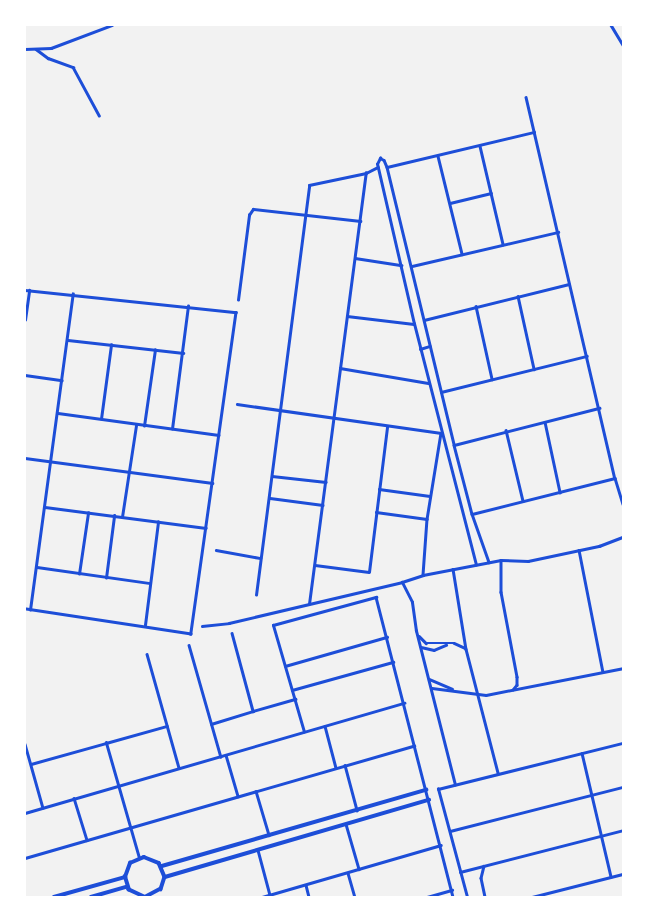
<!DOCTYPE html>
<html>
<head>
<meta charset="utf-8">
<style>
  body { margin:0 }
  #map { position:relative; width:648px; height:922px; overflow:hidden; background:#f2f2f2; font-family:"Times New Roman",serif }
  div>[style] { position:absolute }
  .minor>* { height:2.5px; margin:-1.25px; padding:0 1.25px; transform-origin:1.25px; border-radius:1.25px; background:#1d4ed8 }
  .tertiary>* { height:3.5px; margin:-1.75px; padding:0 1.75px; transform-origin:1.75px; border-radius:1.75px; background:#1d4ed8 }
  span { translate:-50% -50%; white-space:nowrap; text-align:center; line-height:1.15; -webkit-text-stroke:3px #fff; paint-order:stroke }
  .frame { position:absolute; inset:0; border:26px solid #fff; pointer-events:none }
</style>
</head>
<body>
<div id="map">
  <div class="minor">
    <i style="left:611px;top:25px;width:23px;rotate:59deg"></i>
    <i style="left:25px;top:49px;width:26px;rotate:-2deg"></i>
    <i style="left:51px;top:48px;width:65px;rotate:-20.7deg"></i>
    <i style="left:36px;top:49px;width:15px;rotate:37deg"></i>
    <i style="left:48px;top:58px;width:27px;rotate:20deg"></i>
    <i style="left:73px;top:67px;width:55px;rotate:61.6deg"></i>
    <i style="left:526px;top:97px;width:391px;rotate:76.9deg"></i>
    <i style="left:615px;top:478px;width:27px;rotate:73deg"></i>
    <i style="left:480px;top:146px;width:101px;rotate:76.8deg"></i>
    <i style="left:438px;top:156px;width:101px;rotate:76.2deg"></i>
    <i style="left:387px;top:167px;width:151px;rotate:-13.4deg"></i>
    <i style="left:450px;top:203px;width:42px;rotate:-13.7deg"></i>
    <i style="left:355px;top:258px;width:47px;rotate:8.7deg"></i>
    <i style="left:412px;top:266px;width:150px;rotate:-13.1deg"></i>
    <i style="left:25px;top:290px;width:212px;rotate:6deg"></i>
    <i style="left:236px;top:312px;width:325px;rotate:98deg"></i>
    <i style="left:191px;top:634px;width:168px;rotate:-171.4deg"></i>
    <i style="left:518px;top:296px;width:75px;rotate:77.6deg"></i>
    <i style="left:238px;top:300px;width:86px;rotate:-82.6deg"></i>
    <i style="left:249px;top:215px;width:7px;rotate:-56deg"></i>
    <i style="left:253px;top:209px;width:108px;rotate:6.4deg"></i>
    <i style="left:476px;top:306px;width:75px;rotate:77.6deg"></i>
    <i style="left:347px;top:316px;width:67px;rotate:6.8deg"></i>
    <i style="left:25px;top:320px;width:30px;rotate:-82deg"></i>
    <i style="left:424px;top:320px;width:149px;rotate:-13.9deg"></i>
    <i style="left:68px;top:340px;width:116px;rotate:6.4deg"></i>
    <i style="left:420px;top:349px;width:10px;rotate:-17deg"></i>
    <i style="left:340px;top:368px;width:89px;rotate:9.7deg"></i>
    <i style="left:25px;top:375px;width:37px;rotate:8deg"></i>
    <i style="left:441px;top:392px;width:150px;rotate:-13.9deg"></i>
    <i style="left:237px;top:404px;width:206px;rotate:8.1deg"></i>
    <i style="left:441px;top:433px;width:87px;rotate:99.2deg"></i>
    <i style="left:427px;top:519px;width:56px;rotate:94.1deg"></i>
    <i style="left:58px;top:413px;width:162px;rotate:7.8deg"></i>
    <i style="left:101px;top:419px;width:75px;rotate:-82.3deg"></i>
    <i style="left:545px;top:422px;width:72px;rotate:77.9deg"></i>
    <i style="left:144px;top:426px;width:77px;rotate:-81.8deg"></i>
    <i style="left:172px;top:429px;width:124px;rotate:-82.6deg"></i>
    <i style="left:506px;top:430px;width:73px;rotate:76.5deg"></i>
    <i style="left:454px;top:445px;width:150px;rotate:-14.3deg"></i>
    <i style="left:25px;top:458px;width:189px;rotate:7.6deg"></i>
    <i style="left:272px;top:476px;width:54px;rotate:6.3deg"></i>
    <i style="left:379px;top:489px;width:51px;rotate:7.8deg"></i>
    <i style="left:270px;top:498px;width:53px;rotate:7.5deg"></i>
    <i style="left:45px;top:507px;width:162px;rotate:7.4deg"></i>
    <i style="left:376px;top:512px;width:51px;rotate:7.8deg"></i>
    <i style="left:472px;top:514px;width:147px;rotate:-14.1deg"></i>
    <i style="left:122px;top:517px;width:93px;rotate:-81.3deg"></i>
    <i style="left:216px;top:550px;width:45px;rotate:10.3deg"></i>
    <i style="left:579px;top:550px;width:124px;rotate:78.9deg"></i>
    <i style="left:501px;top:560px;width:32px;rotate:90deg"></i>
    <i style="left:501px;top:592px;width:86px;rotate:79.3deg"></i>
    <i style="left:517px;top:677px;width:8px;rotate:90deg"></i>
    <i style="left:517px;top:685px;width:6px;rotate:129deg"></i>
    <i style="left:315px;top:565px;width:54px;rotate:7.4deg"></i>
    <i style="left:369px;top:572px;width:146px;rotate:-82.9deg"></i>
    <i style="left:476px;top:565px;width:249px;rotate:-104.4deg"></i>
    <i style="left:414px;top:324px;width:164px;rotate:-103deg"></i>
    <i style="left:377px;top:164px;width:7px;rotate:-63deg"></i>
    <i style="left:380px;top:158px;width:4px;rotate:27deg"></i>
    <i style="left:384px;top:160px;width:8px;rotate:67deg"></i>
    <i style="left:387px;top:167px;width:286px;rotate:76.4deg"></i>
    <i style="left:454px;top:445px;width:71px;rotate:75.4deg"></i>
    <i style="left:472px;top:514px;width:51px;rotate:70.5deg"></i>
    <i style="left:37px;top:567px;width:114px;rotate:8.1deg"></i>
    <i style="left:453px;top:569px;width:81px;rotate:80.8deg"></i>
    <i style="left:466px;top:649px;width:128px;rotate:75.5deg"></i>
    <i style="left:79px;top:574px;width:62px;rotate:-81.6deg"></i>
    <i style="left:106px;top:578px;width:63px;rotate:-82.6deg"></i>
    <i style="left:256px;top:595px;width:413px;rotate:-82.6deg"></i>
    <i style="left:309px;top:185px;width:58px;rotate:-11.9deg"></i>
    <i style="left:366px;top:173px;width:13px;rotate:-27deg"></i>
    <i style="left:309px;top:604px;width:435px;rotate:-82.5deg"></i>
    <i style="left:30px;top:610px;width:319px;rotate:-82.3deg"></i>
    <i style="left:145px;top:625px;width:104px;rotate:-82.8deg"></i>
    <i style="left:202px;top:626px;width:27px;rotate:-6deg"></i>
    <i style="left:229px;top:623px;width:178px;rotate:-13.3deg"></i>
    <i style="left:232px;top:633px;width:81px;rotate:74.9deg"></i>
    <i style="left:253px;top:711px;width:44px;rotate:-15.9deg"></i>
    <i style="left:419px;top:636px;width:10px;rotate:45deg"></i>
    <i style="left:426px;top:643px;width:28px"></i>
    <i style="left:454px;top:643px;width:12px;rotate:24deg"></i>
    <i style="left:189px;top:645px;width:116px;rotate:74.1deg"></i>
    <i style="left:421px;top:647px;width:13px;rotate:13deg"></i>
    <i style="left:434px;top:650px;width:13px;rotate:-23deg"></i>
    <i style="left:147px;top:654px;width:118px;rotate:74.3deg"></i>
    <i style="left:285px;top:666px;width:106px;rotate:-15.9deg"></i>
    <i style="left:429px;top:679px;width:25px;rotate:23deg"></i>
    <i style="left:432px;top:688px;width:54px;rotate:7.4deg"></i>
    <i style="left:486px;top:695px;width:140px;rotate:-11.1deg"></i>
    <i style="left:292px;top:690px;width:105px;rotate:-15.5deg"></i>
    <i style="left:211px;top:724px;width:44px;rotate:-17.2deg"></i>
    <i style="left:325px;top:726px;width:43px;rotate:75.3deg"></i>
    <i style="left:304px;top:732px;width:111px;rotate:-106.2deg"></i>
    <i style="left:273px;top:625px;width:107px;rotate:-15.2deg"></i>
    <i style="left:376px;top:597px;width:310px;rotate:75.6deg"></i>
    <i style="left:25px;top:744px;width:66px;rotate:74.3deg"></i>
    <i style="left:582px;top:753px;width:127px;rotate:76.8deg"></i>
    <i style="left:226px;top:755px;width:43px;rotate:73.7deg"></i>
    <i style="left:31px;top:764px;width:78px;rotate:-15.6deg"></i>
    <i style="left:345px;top:765px;width:47px;rotate:75.1deg"></i>
    <i style="left:455px;top:785px;width:159px;rotate:-104.2deg"></i>
    <i style="left:416px;top:631px;width:29px;rotate:-98deg"></i>
    <i style="left:412px;top:602px;width:22px;rotate:-117deg"></i>
    <i style="left:402px;top:582px;width:22px;rotate:-18deg"></i>
    <i style="left:423px;top:575px;width:79px;rotate:-10.9deg"></i>
    <i style="left:501px;top:560px;width:27px;rotate:2deg"></i>
    <i style="left:528px;top:561px;width:73px;rotate:-11.9deg"></i>
    <i style="left:599px;top:546px;width:26px;rotate:-21deg"></i>
    <i style="left:256px;top:791px;width:46px;rotate:73.5deg"></i>
    <i style="left:74px;top:798px;width:44px;rotate:72.8deg"></i>
    <i style="left:25px;top:813px;width:395px;rotate:-16.2deg"></i>
    <i style="left:346px;top:824px;width:47px;rotate:73.9deg"></i>
    <i style="left:450px;top:831px;width:179px;rotate:-14.3deg"></i>
    <i style="left:258px;top:850px;width:47px;rotate:75.1deg"></i>
    <i style="left:25px;top:858px;width:405px;rotate:-16.1deg"></i>
    <i style="left:139px;top:858px;width:120px;rotate:-106deg"></i>
    <i style="left:106px;top:743px;width:63px;rotate:-15.6deg"></i>
    <i style="left:484px;top:866px;width:12px;rotate:104deg"></i>
    <i style="left:481px;top:878px;width:19px;rotate:78deg"></i>
    <i style="left:460px;top:872px;width:168px;rotate:-14.4deg"></i>
    <i style="left:348px;top:873px;width:25px;rotate:74deg"></i>
    <i style="left:306px;top:885px;width:12px;rotate:76deg"></i>
    <i style="left:262px;top:897px;width:186px;rotate:-16.2deg"></i>
    <i style="left:427px;top:897px;width:26px;rotate:-16deg"></i>
    <i style="left:467px;top:897px;width:112px;rotate:-105deg"></i>
    <i style="left:438px;top:789px;width:191px;rotate:-14deg"></i>
    <i style="left:532px;top:897px;width:94px;rotate:-14.2deg"></i>
  </div>
  <div class="tertiary">
    <i style="left:162px;top:866px;width:275px;rotate:-16.1deg"></i>
    <i style="left:165px;top:877px;width:275px;rotate:-16.3deg"></i>
    <i style="left:54px;top:897px;width:74px;rotate:-15.7deg"></i>
    <i style="left:91px;top:897px;width:37px;rotate:-16deg"></i>
    <i style="left:144px;top:897px;width:17px;rotate:-155deg"></i>
    <i style="left:129px;top:890px;width:14px;rotate:-107deg"></i>
    <i style="left:125px;top:877px;width:15px;rotate:-70deg"></i>
    <i style="left:130px;top:863px;width:15px;rotate:-23deg"></i>
    <i style="left:144px;top:857px;width:16px;rotate:22deg"></i>
    <i style="left:159px;top:863px;width:15px;rotate:67deg"></i>
    <i style="left:165px;top:877px;width:13px;rotate:108deg"></i>
    <i style="left:161px;top:889px;width:17px;rotate:152deg"></i>
  </div>
  <div class="frame"></div>
</div>
</body>
</html>
